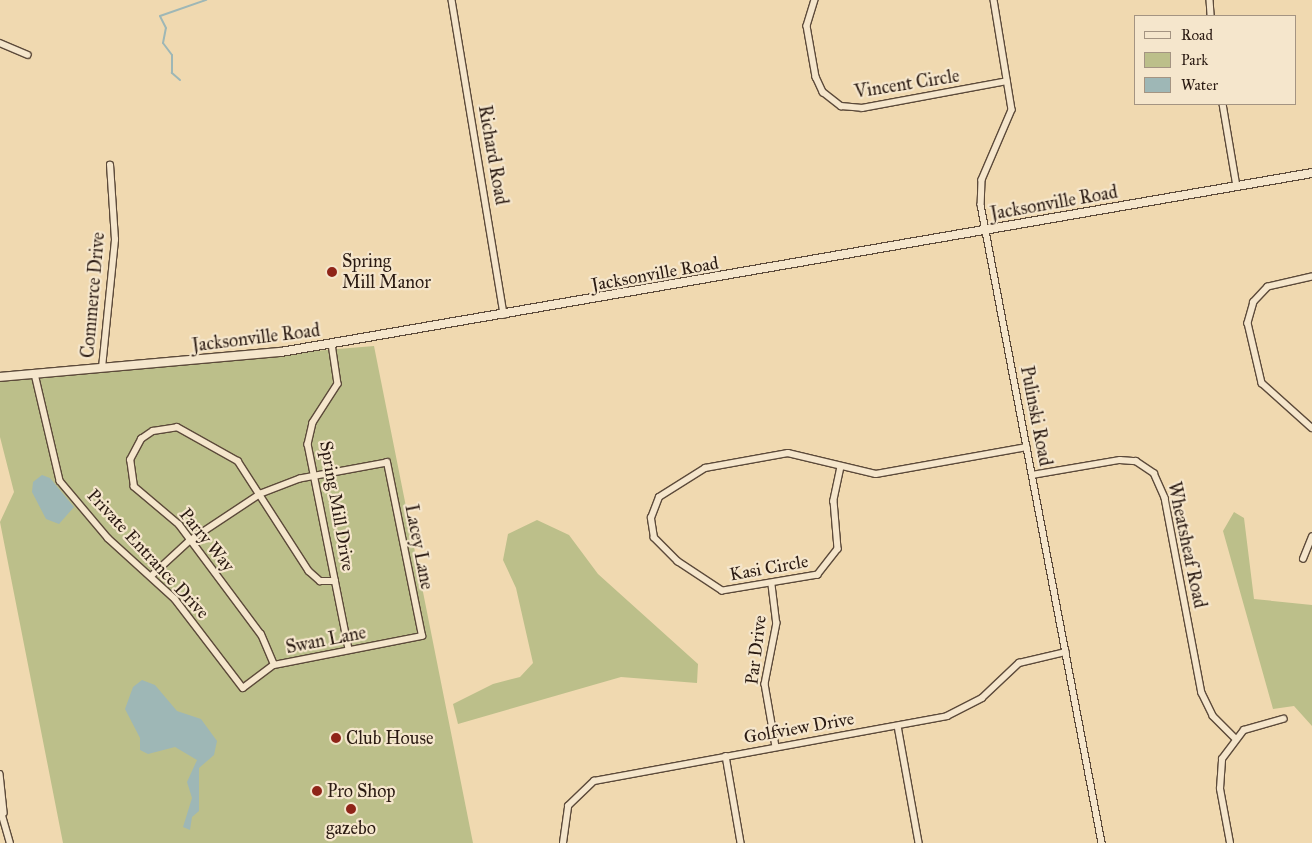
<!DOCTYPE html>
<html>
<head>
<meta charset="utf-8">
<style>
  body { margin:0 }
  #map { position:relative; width:1312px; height:843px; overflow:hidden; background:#f0d9b0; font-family:"IM FELL Great Primer",serif }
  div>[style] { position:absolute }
  .green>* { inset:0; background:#bcbf8a }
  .water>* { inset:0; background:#9eb7b6 }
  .stream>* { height:2px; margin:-1px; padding:0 1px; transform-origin:1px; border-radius:1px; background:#9eb7b6 }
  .roads { filter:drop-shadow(1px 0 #5c4a3a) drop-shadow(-1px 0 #5c4a3a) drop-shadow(0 1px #5c4a3a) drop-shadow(0 -1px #5c4a3a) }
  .minor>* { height:5.5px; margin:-2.75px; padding:0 2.75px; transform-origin:2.75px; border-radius:2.75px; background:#f5e6cc }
  .secondary>* { height:8px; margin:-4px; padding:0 4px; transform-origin:4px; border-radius:4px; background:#f5e6cc }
  .dots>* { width:14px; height:14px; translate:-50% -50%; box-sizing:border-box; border:2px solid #f5e6cc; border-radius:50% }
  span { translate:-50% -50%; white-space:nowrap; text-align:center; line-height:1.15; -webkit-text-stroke:4.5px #f5e6cc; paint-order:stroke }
  .street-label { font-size:18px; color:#2a1a12 }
  .poi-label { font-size:18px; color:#2a1a12 }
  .left { translate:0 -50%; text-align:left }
  .legend { position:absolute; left:1134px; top:15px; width:162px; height:90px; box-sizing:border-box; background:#f5e6cc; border:1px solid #a49482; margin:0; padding:6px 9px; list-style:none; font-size:15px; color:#2a1a12 }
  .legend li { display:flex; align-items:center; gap:10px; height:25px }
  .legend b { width:25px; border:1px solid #a49482 }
</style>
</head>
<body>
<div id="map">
  <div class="green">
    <i style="clip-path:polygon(374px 346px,473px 843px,63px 843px,0 522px,14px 492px,0 437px,0 377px)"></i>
    <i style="clip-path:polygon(1234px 512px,1244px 518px,1254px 599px,1312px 605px,1312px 726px,1294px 706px,1273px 709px,1223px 531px)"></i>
    <i style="clip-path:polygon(537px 520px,569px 535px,598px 574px,698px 664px,697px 683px,621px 677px,458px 724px,453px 704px,493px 684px,520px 677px,533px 663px,516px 588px,503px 560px,508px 534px)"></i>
  </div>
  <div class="water">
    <i style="clip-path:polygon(42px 475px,50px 478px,74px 507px,59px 524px,46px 519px,32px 492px,33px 482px)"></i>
    <i style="clip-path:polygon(142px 680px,155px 685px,177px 711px,201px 719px,217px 741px,214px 755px,199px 768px,199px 811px,192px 817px,190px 830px,183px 827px,192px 798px,187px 782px,197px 760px,175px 747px,148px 754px,140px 750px,140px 738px,125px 709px,133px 687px)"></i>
  </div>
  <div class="stream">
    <i style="left:180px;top:80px;width:11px;rotate:-139deg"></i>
    <i style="left:172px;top:73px;width:18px;rotate:-90deg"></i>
    <i style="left:172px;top:55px;width:15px;rotate:-127deg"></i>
    <i style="left:163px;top:43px;width:15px;rotate:-79deg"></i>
    <i style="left:166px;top:28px;width:13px;rotate:-117deg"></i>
    <i style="left:160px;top:16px;width:49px;rotate:-19.2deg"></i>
  </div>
  <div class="roads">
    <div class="minor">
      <i style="left:452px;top:0;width:319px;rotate:80.6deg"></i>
      <i style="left:815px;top:0;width:27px;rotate:107deg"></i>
      <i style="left:807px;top:26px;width:52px;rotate:80deg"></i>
      <i style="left:816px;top:77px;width:17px;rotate:65deg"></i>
      <i style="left:823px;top:92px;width:23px;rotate:38deg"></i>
      <i style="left:841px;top:106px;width:21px;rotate:5deg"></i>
      <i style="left:862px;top:108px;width:147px;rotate:-10.5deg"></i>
      <i style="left:994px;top:0;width:111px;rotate:80.7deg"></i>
      <i style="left:1012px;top:110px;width:76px;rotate:113.2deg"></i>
      <i style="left:982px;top:180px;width:25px;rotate:92deg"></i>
      <i style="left:981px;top:205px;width:649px;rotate:79.26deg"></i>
      <i style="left:1210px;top:0;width:16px;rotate:86deg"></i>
      <i style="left:0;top:43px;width:30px;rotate:23deg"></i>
      <i style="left:1223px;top:104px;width:84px;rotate:80.4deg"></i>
      <i style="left:1312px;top:277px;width:45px;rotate:167.2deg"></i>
      <i style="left:1268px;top:287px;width:21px;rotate:133deg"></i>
      <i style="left:1254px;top:302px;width:22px;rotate:106deg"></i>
      <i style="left:1248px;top:323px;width:62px;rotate:76.9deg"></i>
      <i style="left:1262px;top:383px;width:67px;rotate:42deg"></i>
      <i style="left:332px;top:344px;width:40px;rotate:81.5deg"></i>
      <i style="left:338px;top:384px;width:46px;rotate:122.7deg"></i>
      <i style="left:313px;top:423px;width:22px;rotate:103deg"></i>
      <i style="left:308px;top:444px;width:210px;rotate:78.7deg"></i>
      <i style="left:102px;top:368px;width:129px;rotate:-84.2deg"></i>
      <i style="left:115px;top:240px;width:75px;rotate:-93.8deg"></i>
      <i style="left:35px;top:374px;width:110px;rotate:76.8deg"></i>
      <i style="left:60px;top:481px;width:75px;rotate:49.9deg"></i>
      <i style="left:108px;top:538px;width:91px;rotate:42.3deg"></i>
      <i style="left:175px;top:599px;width:112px;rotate:52.6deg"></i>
      <i style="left:243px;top:688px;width:39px;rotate:-37deg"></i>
      <i style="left:274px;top:665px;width:151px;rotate:-11.1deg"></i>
      <i style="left:422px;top:636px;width:177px;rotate:-101.4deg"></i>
      <i style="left:387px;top:463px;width:88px;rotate:169.6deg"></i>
      <i style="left:300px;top:479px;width:42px;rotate:159deg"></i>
      <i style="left:261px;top:494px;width:85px;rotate:146.5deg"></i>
      <i style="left:190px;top:541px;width:52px;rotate:137.4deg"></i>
      <i style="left:841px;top:467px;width:35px;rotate:102deg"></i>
      <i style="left:834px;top:501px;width:48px;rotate:85.2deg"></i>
      <i style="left:838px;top:549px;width:33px;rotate:128deg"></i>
      <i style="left:818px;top:575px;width:97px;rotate:170.5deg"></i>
      <i style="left:722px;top:591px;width:53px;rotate:-146.6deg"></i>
      <i style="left:678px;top:562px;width:34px;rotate:-135deg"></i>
      <i style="left:654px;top:538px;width:20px;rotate:-99deg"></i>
      <i style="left:651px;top:518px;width:22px;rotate:-69deg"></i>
      <i style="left:659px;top:497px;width:54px;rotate:-32.2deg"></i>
      <i style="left:705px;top:468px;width:84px;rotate:-10.2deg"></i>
      <i style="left:788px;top:453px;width:90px;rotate:13.4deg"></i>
      <i style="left:876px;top:474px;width:153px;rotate:-10.1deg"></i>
      <i style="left:1032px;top:475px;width:89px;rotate:-9.7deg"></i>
      <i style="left:1120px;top:460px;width:16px;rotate:4deg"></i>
      <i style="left:1136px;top:461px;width:22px;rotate:34deg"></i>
      <i style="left:1154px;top:473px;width:27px;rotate:66deg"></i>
      <i style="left:1165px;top:498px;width:198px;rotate:79.3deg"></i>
      <i style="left:1202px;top:693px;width:25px;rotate:64deg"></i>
      <i style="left:1213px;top:716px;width:31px;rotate:45deg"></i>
      <i style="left:1303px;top:559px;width:24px;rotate:-68deg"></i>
      <i style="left:772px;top:585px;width:38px;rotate:83deg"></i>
      <i style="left:777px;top:623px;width:62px;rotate:101.1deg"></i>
      <i style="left:765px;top:684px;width:64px;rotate:80.1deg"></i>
      <i style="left:274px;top:665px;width:33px;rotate:-113deg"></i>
      <i style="left:261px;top:635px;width:137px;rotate:-126.7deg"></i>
      <i style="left:179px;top:525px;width:59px;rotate:-139.8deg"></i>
      <i style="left:134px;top:487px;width:27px;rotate:-98deg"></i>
      <i style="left:130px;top:460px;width:24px;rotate:-62deg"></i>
      <i style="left:141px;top:439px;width:14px;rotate:-34deg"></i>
      <i style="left:153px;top:431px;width:24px;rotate:-9deg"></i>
      <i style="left:177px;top:427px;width:70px;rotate:29.1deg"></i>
      <i style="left:238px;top:461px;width:131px;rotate:57.2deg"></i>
      <i style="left:309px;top:571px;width:15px;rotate:42deg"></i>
      <i style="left:320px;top:581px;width:15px"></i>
      <i style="left:898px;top:726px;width:119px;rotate:79.8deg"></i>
      <i style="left:726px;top:756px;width:88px;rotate:80.2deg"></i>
      <i style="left:0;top:774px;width:39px;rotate:84deg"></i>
      <i style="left:0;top:807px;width:37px;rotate:74deg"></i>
      <i style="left:563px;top:843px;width:37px;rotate:-82deg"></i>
      <i style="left:568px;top:806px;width:36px;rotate:-44deg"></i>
      <i style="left:594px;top:781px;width:359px;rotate:-10.4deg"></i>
      <i style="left:947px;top:716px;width:39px;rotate:-27deg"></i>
      <i style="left:982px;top:698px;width:51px;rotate:-43.4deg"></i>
      <i style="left:1019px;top:663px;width:48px;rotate:-13.2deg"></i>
      <i style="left:1230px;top:843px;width:55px;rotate:-100.5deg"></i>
      <i style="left:1220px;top:789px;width:30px;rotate:-86deg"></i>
      <i style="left:1222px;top:759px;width:36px;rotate:-53deg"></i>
      <i style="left:1244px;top:730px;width:41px;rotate:-15.8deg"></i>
    </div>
    <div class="secondary">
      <i style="left:0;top:377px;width:282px;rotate:-5.1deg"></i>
      <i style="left:281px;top:352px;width:1046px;rotate:-9.85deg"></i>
    </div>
  </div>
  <div class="dots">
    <i style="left:332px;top:272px;background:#8f2418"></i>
    <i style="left:336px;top:738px;background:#8f2418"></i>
    <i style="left:317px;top:791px;background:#8f2418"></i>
    <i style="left:351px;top:809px;background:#8f2418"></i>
  </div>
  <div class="street-label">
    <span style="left:907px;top:84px;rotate:-9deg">Vincent Circle</span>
    <span style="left:493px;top:155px;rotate:80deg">Richard Road</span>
    <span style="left:1054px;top:203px;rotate:-10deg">Jacksonville Road</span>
    <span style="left:655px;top:274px;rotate:-10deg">Jacksonville Road</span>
    <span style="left:93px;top:295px;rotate:-85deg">Commerce Drive</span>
    <span style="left:256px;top:338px;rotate:-7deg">Jacksonville Road</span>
    <span style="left:1036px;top:416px;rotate:79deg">Pulinski Road</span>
    <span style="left:337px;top:506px;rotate:80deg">Spring Mill Drive</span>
    <span style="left:207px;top:540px;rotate:51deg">Parry Way</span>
    <span style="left:1187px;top:545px;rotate:78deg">Wheatsheaf Road</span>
    <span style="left:419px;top:547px;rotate:79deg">Lacey Lane</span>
    <span style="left:148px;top:554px;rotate:47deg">Private Entrance Drive</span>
    <span style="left:769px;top:568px;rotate:-10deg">Kasi Circle</span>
    <span style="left:326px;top:640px;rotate:-11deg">Swan Lane</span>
    <span style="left:756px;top:650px;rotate:-83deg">Par Drive</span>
    <span style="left:799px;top:728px;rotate:-10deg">Golfview Drive</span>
  </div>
  <div class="poi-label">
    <span class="left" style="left:342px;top:272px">Spring<br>Mill Manor</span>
    <span class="left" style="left:346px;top:738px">Club House</span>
    <span class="left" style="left:327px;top:791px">Pro Shop</span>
    <span style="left:351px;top:828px">gazebo</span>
  </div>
  <ul class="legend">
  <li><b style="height:6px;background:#f5e6cc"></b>Road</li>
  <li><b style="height:14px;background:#bcbf8a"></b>Park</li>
  <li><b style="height:14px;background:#9eb7b6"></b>Water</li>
  </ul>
</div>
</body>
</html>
